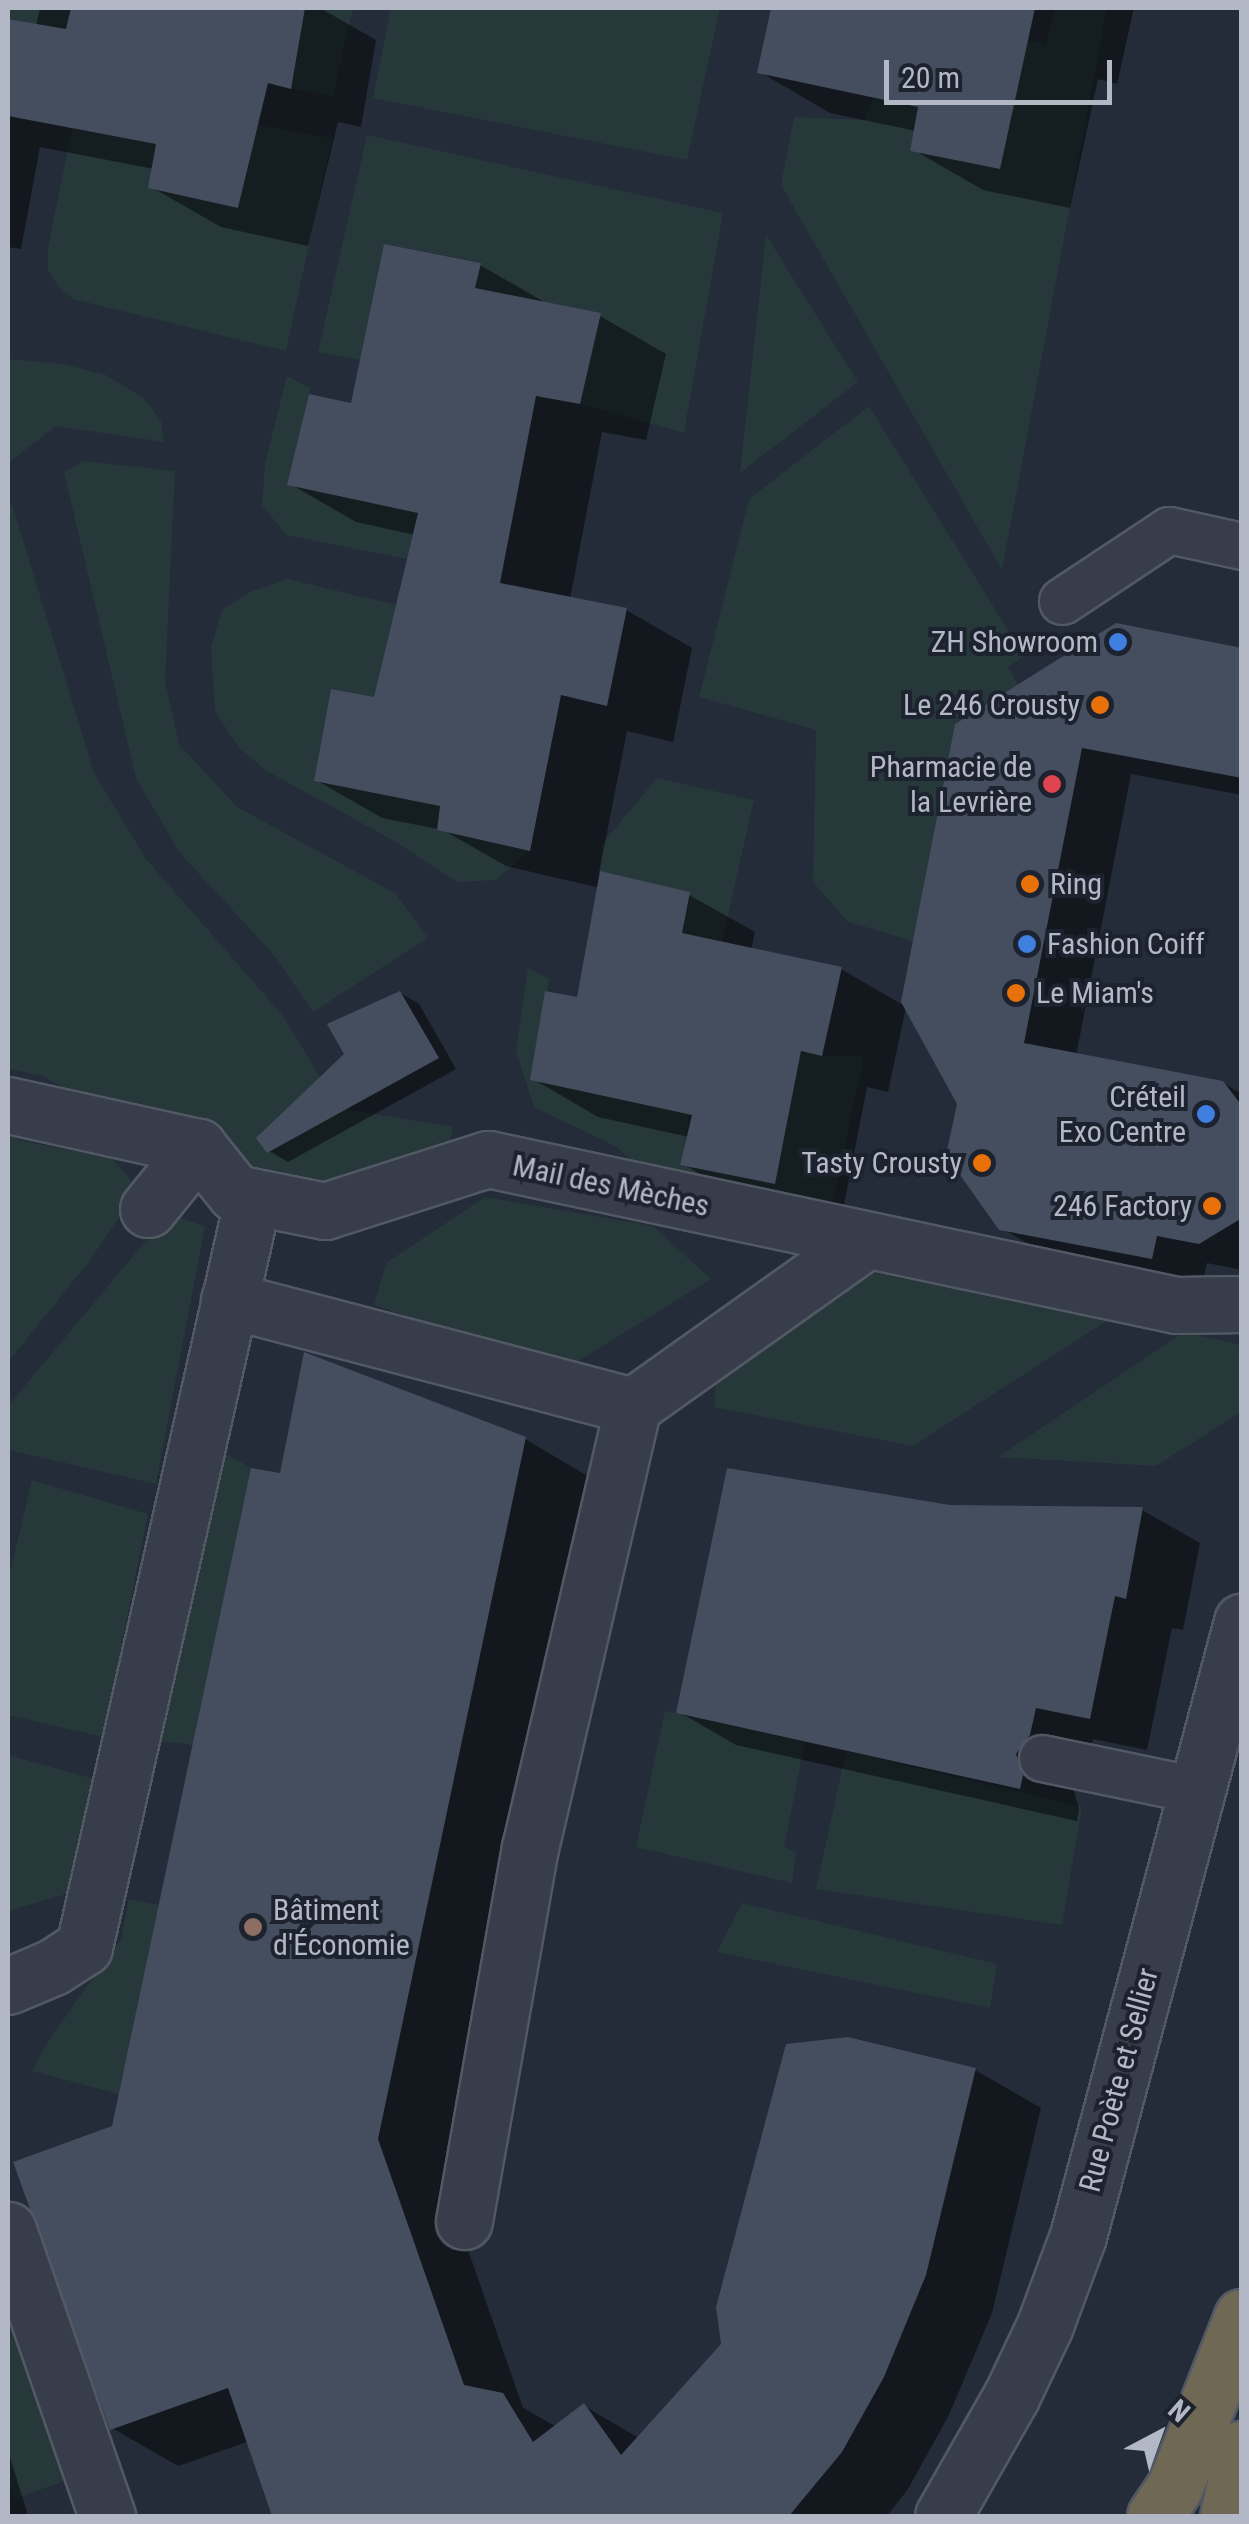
<!DOCTYPE html>
<html>
<head>
<meta charset="utf-8">
<style>
  body { margin:0 }
  #map { position:relative; width:1249px; height:2524px; overflow:hidden; background:#242b39; font-family:"Roboto Condensed",sans-serif }
  div>[style] { position:absolute }
  .green>* { inset:0; background:#27383b }
  .shadow>* { inset:0; background:#0007 }
  .building>* { inset:0; background:#454e5e }
  .roads { filter:drop-shadow(2px 0 #535865) drop-shadow(-2px 0 #535865) drop-shadow(0 2px #535865) drop-shadow(0 -2px #535865) }
  .lane>* { height:45px; margin:-22.5px; padding:0 22.5px; transform-origin:22.5px; border-radius:22.5px; background:#373d4a }
  .street>* { height:55px; margin:-27.5px; padding:0 27.5px; transform-origin:27.5px; border-radius:27.5px; background:#373d4a }
  .highway>* { height:55px; margin:-27.5px; padding:0 27.5px; transform-origin:27.5px; border-radius:27.5px; background:#6f6855 }
  .dots>* { width:28px; height:28px; translate:-50% -50%; box-sizing:border-box; border:5px solid #1d222f; border-radius:50% }
  span { translate:-50% -50%; white-space:nowrap; text-align:center; line-height:1.15; -webkit-text-stroke:8px #1d222f; paint-order:stroke }
  .poi-label { font-size:30px; color:#b3b8c6 }
  .right { translate:-100% -50%; text-align:right }
  .left { translate:0 -50%; text-align:left }
  .street-label { font-size:30px; color:#b3b8c6 }
  .frame { position:absolute; inset:0; border:10px solid #b3b8c6; pointer-events:none }
  .north { position:absolute; left:1109px; top:2384px; width:100px; height:100px; -webkit-text-stroke:8px #1d222f; paint-order:stroke; rotate:41deg; font-size:28px; font-weight:700; line-height:40px; text-align:center; color:#b3b8c6 }
  .north::after { content:''; display:block; margin:auto; width:35px; height:45px; background:#b3b8c6; clip-path:polygon(50% 0,100% 100%,50% 72%,0 100%) }
  .scale { position:absolute; left:884px; top:60px; width:228px; height:45px; box-sizing:border-box; border:5px solid #b3b8c6; border-top:0; padding-left:12px; font-size:30px; line-height:35px; white-space:nowrap; color:#b3b8c6; -webkit-text-stroke:8px #1d222f; paint-order:stroke }
</style>
</head>
<body>
<div id="map">
  <div class="green">
    <i style="clip-path:polygon(8px 8px,71px 8px,66px 29px,8px 19px)"></i>
    <i style="clip-path:polygon(305px 8px,353px 8px,333px 96px,291px 89px)"></i>
    <i style="clip-path:polygon(391px 8px,720px 8px,687px 160px,373px 98px)"></i>
    <i style="clip-path:polygon(1055px 8px,1107px 8px,1002px 570px,781px 185px,794px 117px,865px 120px,879px 84px,921px 93px,910px 151px,1000px 169px,1000px 33px,1046px 45px)"></i>
    <i style="clip-path:polygon(258px 125px,332px 138px,286px 351px,73px 299px,58px 286px,48px 271px,48px 247px,72px 129px,118px 137px,158px 131px,238px 207px)"></i>
    <i style="clip-path:polygon(367px 135px,723px 213px,684px 433px,580px 404px,600px 313px,516px 296px,469px 316px,480px 262px,384px 244px,360px 360px,318px 352px)"></i>
    <i style="clip-path:polygon(766px 235px,858px 382px,740px 473px)"></i>
    <i style="clip-path:polygon(8px 359px,63px 364px,106px 375px,142px 397px,161px 421px,164px 442px,56px 426px,8px 463px)"></i>
    <i style="clip-path:polygon(287px 376px,310px 388px,288px 485px,369px 503px,425px 485px,407px 559px,286px 535px,262px 505px,265px 464px)"></i>
    <i style="clip-path:polygon(869px 406px,1024px 656px,1008px 667px,1018px 685px,955px 724px,913px 941px,848px 922px,813px 882px,816px 730px,699px 697px,749px 499px)"></i>
    <i style="clip-path:polygon(84px 461px,175px 471px,165px 681px,179px 744px,237px 807px,395px 893px,428px 938px,313px 1012px,274px 955px,179px 852px,136px 778px,64px 472px)"></i>
    <i style="clip-path:polygon(12px 504px,94px 773px,146px 859px,283px 1016px,339px 1108px,453px 1127px,450px 1145px,331px 1192px,272px 1183px,79px 1097px,43px 1076px,8px 1069px,8px 507px)"></i>
    <i style="clip-path:polygon(288px 579px,396px 605px,384px 655px,390px 701px,331px 689px,314px 781px,398px 798px,444px 777px,437px 830px,530px 851px,496px 880px,457px 882px,396px 842px,267px 771px,240px 749px,215px 712px,211px 648px,222px 610px,250px 592px)"></i>
    <i style="clip-path:polygon(657px 778px,754px 800px,719px 955px,679px 945px,600px 871px,602px 844px)"></i>
    <i style="clip-path:polygon(528px 968px,549px 979px,531px 1080px,645px 1105px,691px 1103px,681px 1165px,774px 1184px,793px 1093px,774px 1046px,822px 1056px,864px 1056px,833px 1201px,808px 1223px,664px 1192px,617px 1147px,534px 1107px,516px 1051px)"></i>
    <i style="clip-path:polygon(8px 1130px,18px 1140px,113px 1159px,133px 1183px,128px 1205px,87px 1264px,8px 1362px)"></i>
    <i style="clip-path:polygon(485px 1197px,653px 1226px,711px 1279px,566px 1369px,374px 1305px,386px 1263px)"></i>
    <i style="clip-path:polygon(168px 1214px,205px 1226px,156px 1484px,8px 1450px,8px 1406px)"></i>
    <i style="clip-path:polygon(875px 1273px,1110px 1319px,913px 1446px,714px 1407px,717px 1370px)"></i>
    <i style="clip-path:polygon(1184px 1332px,1241px 1345px,1241px 1412px,1156px 1466px,998px 1457px)"></i>
    <i style="clip-path:polygon(220px 1450px,251px 1468px,193px 1745px,158px 1741px)"></i>
    <i style="clip-path:polygon(32px 1480px,148px 1514px,103px 1737px,8px 1715px,8px 1581px)"></i>
    <i style="clip-path:polygon(665px 1711px,805px 1742px,784px 1847px,796px 1852px,792px 1883px,636px 1847px)"></i>
    <i style="clip-path:polygon(846px 1751px,1082px 1807px,1062px 1925px,816px 1889px)"></i>
    <i style="clip-path:polygon(8px 1755px,95px 1779px,67px 1894px,8px 1911px)"></i>
    <i style="clip-path:polygon(129px 1899px,159px 1905px,119px 2094px,32px 2071px,50px 2038px,121px 1939px)"></i>
    <i style="clip-path:polygon(742px 1903px,997px 1964px,990px 2008px,717px 1952px)"></i>
    <i style="clip-path:polygon(8px 2313px,67px 2480px,14px 2499px,8px 2482px)"></i>
  </div>
  <div class="shadow">
    <i style="clip-path:polygon(40px 8px,320px 8px,376px 40px,361px 127px,338px 122px,308px 246px,221px 227px,151px 187px,154px 169px,40px 147px,21px 249px,8px 247px,8px 21px,36px 27px)"></i>
    <i style="clip-path:polygon(774px 8px,1134px 8px,1117px 84px,1098px 79px,1070px 208px,983px 190px,912px 149px,916px 131px,830px 113px,760px 72px)"></i>
    <i style="clip-path:polygon(480px 265px,546px 303px,600px 316px,666px 354px,646px 440px,602px 432px,570px 599px,626px 610px,692px 648px,673px 742px,627px 731px,599px 873px,689px 895px,755px 932px,751px 950px,841px 969px,903px 1005px,958px 725px,1242px 651px,1242px 795px,1131px 774px,1076px 1056px,1223px 1083px,1242px 1094px,1242px 1270px,1207px 1263px,1202px 1285px,1051px 1257px,1001px 1228px,960px 1104px,906px 1007px,888px 1092px,867px 1087px,841px 1220px,748px 1202px,683px 1164px,689px 1137px,598px 1117px,533px 1079px,579px 1000px,600px 888px,506px 866px,443px 830px,382px 818px,316px 780px,376px 700px,415px 535px,356px 522px,290px 484px,352px 406px)"></i>
    <i style="clip-path:polygon(400px 993px,419px 1004px,456px 1069px,288px 1162px,269px 1151px)"></i>
    <i style="clip-path:polygon(525px 1439px,591px 1478px,443px 2178px,523px 2408px,557px 2427px,584px 2406px,639px 2438px,975px 2070px,1041px 2108px,992px 2313px,949px 2415px,908px 2489px,887px 2516px,277px 2516px,250px 2441px,178px 2466px,112px 2428px,114px 2128px,282px 1476px)"></i>
    <i style="clip-path:polygon(950px 1508px,1142px 1510px,1200px 1543px,1183px 1630px,1172px 1628px,1147px 1750px,1093px 1739px,1087px 1768px,1073px 1787px,1079px 1809px,1077px 1821px,736px 1745px,679px 1712px)"></i>
    <i style="clip-path:polygon(8px 2450px,28px 2516px,8px 2516px)"></i>
  </div>
  <div class="building">
    <i style="clip-path:polygon(71px 8px,305px 8px,291px 89px,268px 83px,238px 208px,148px 188px,156px 144px,8px 116px,8px 19px,66px 29px)"></i>
    <i style="clip-path:polygon(771px 8px,1035px 8px,1000px 169px,910px 151px,918px 107px,757px 73px)"></i>
    <i style="clip-path:polygon(384px 244px,481px 263px,475px 288px,601px 313px,580px 404px,536px 396px,500px 583px,627px 608px,607px 706px,561px 695px,530px 851px,437px 830px,440px 806px,314px 781px,331px 689px,374px 697px,418px 513px,287px 485px,309px 394px,351px 403px)"></i>
    <i style="clip-path:polygon(1116px 623px,1242px 648px,1242px 778px,1082px 748px,1024px 1043px,1223px 1081px,1242px 1106px,1242px 1218px,1199px 1244px,1157px 1236px,1152px 1259px,999px 1230px,946px 1155px,957px 1104px,901px 1002px,955px 724px)"></i>
    <i style="clip-path:polygon(600px 871px,690px 892px,682px 933px,842px 967px,822px 1056px,801px 1051px,775px 1184px,680px 1165px,692px 1115px,530px 1080px,545px 991px,577px 997px)"></i>
    <i style="clip-path:polygon(400px 991px,439px 1058px,267px 1153px,256px 1138px,344px 1054px,327px 1024px)"></i>
    <i style="clip-path:polygon(304px 1352px,526px 1437px,378px 2139px,464px 2385px,503px 2393px,533px 2442px,584px 2403px,621px 2455px,721px 2344px,716px 2307px,786px 2044px,848px 2037px,976px 2068px,926px 2275px,884px 2377px,842px 2452px,789px 2516px,272px 2516px,228px 2388px,110px 2430px,13px 2162px,112px 2126px,251px 1468px,280px 1473px)"></i>
    <i style="clip-path:polygon(727px 1468px,950px 1505px,1143px 1507px,1126px 1599px,1115px 1596px,1090px 1719px,1036px 1708px,1030px 1735px,1016px 1754px,1023px 1775px,1020px 1789px,676px 1713px)"></i>
  </div>
  <div class="roads">
    <div class="lane">
      <i style="left:1062px;top:601px;width:128px;rotate:-33.6deg"></i>
      <i style="left:1169px;top:530px;width:75px;rotate:12.4deg"></i>
      <i style="left:1042px;top:1758px;width:157px;rotate:11.7deg"></i>
    </div>
    <div class="street">
      <i style="left:8px;top:1105px;width:195px;rotate:12.5deg"></i>
      <i style="left:198px;top:1147px;width:59px;rotate:51.2deg"></i>
      <i style="left:235px;top:1193px;width:92px;rotate:11.3deg"></i>
      <i style="left:325px;top:1211px;width:171px;rotate:-17.7deg"></i>
      <i style="left:488px;top:1159px;width:703px;rotate:11.98deg"></i>
      <i style="left:1176px;top:1305px;width:66px;rotate:-0.9deg"></i>
      <i style="left:148px;top:1209px;width:80px;rotate:-51.1deg"></i>
      <i style="left:229px;top:1300px;width:418px;rotate:14.7deg"></i>
      <i style="left:8px;top:1986px;width:49px;rotate:-22.9deg"></i>
      <i style="left:53px;top:1967px;width:37px;rotate:-33deg"></i>
      <i style="left:84px;top:1947px;width:769px;rotate:-77.3deg"></i>
      <i style="left:464px;top:2221px;width:379px;rotate:-80deg"></i>
      <i style="left:530px;top:1848px;width:454px;rotate:-76.9deg"></i>
      <i style="left:633px;top:1406px;width:285px;rotate:-35.4deg"></i>
      <i style="left:8px;top:2230px;width:303px;rotate:70.9deg"></i>
      <i style="left:943px;top:2516px;width:137px;rotate:-60.3deg"></i>
      <i style="left:1011px;top:2397px;width:80px;rotate:-64.7deg"></i>
      <i style="left:1045px;top:2325px;width:95px;rotate:-69.7deg"></i>
      <i style="left:1078px;top:2236px;width:636px;rotate:-75.05deg"></i>
    </div>
    <div class="highway">
      <i style="left:1155px;top:2516px;width:36px;rotate:-56deg"></i>
      <i style="left:1175px;top:2486px;width:182px;rotate:-68.4deg"></i>
      <i style="left:1228px;top:2516px;width:69px;rotate:-78.4deg"></i>
    </div>
  </div>
  <div class="dots">
    <i style="left:1118px;top:642px;background:#3f7fe0"></i>
    <i style="left:1100px;top:705px;background:#e8710a"></i>
    <i style="left:1052px;top:784px;background:#e0444e"></i>
    <i style="left:1030px;top:884px;background:#e8710a"></i>
    <i style="left:1027px;top:944px;background:#3f7fe0"></i>
    <i style="left:1016px;top:993px;background:#e8710a"></i>
    <i style="left:1206px;top:1114px;background:#3f7fe0"></i>
    <i style="left:982px;top:1163px;background:#e8710a"></i>
    <i style="left:1212px;top:1206px;background:#e8710a"></i>
    <i style="left:253px;top:1927px;background:#8d6e63"></i>
  </div>
  <div class="poi-label">
    <span class="right" style="left:1098px;top:642px">ZH Showroom</span>
    <span class="right" style="left:1080px;top:705px">Le 246 Crousty</span>
    <span class="right" style="left:1032px;top:784px">Pharmacie de<br>la Levrière</span>
    <span class="left" style="left:1050px;top:884px">Ring</span>
    <span class="left" style="left:1047px;top:944px">Fashion Coiff</span>
    <span class="left" style="left:1036px;top:993px">Le Miam's</span>
    <span class="right" style="left:1186px;top:1114px">Créteil<br>Exo Centre</span>
    <span class="right" style="left:962px;top:1163px">Tasty Crousty</span>
    <span class="right" style="left:1192px;top:1206px">246 Factory</span>
    <span class="left" style="left:273px;top:1927px">Bâtiment<br>d'Économie</span>
  </div>
  <div class="street-label">
    <span style="left:611px;top:1186px;rotate:12deg">Mail des Mèches</span>
    <span style="left:1119px;top:2080px;rotate:-75deg">Rue Poète et Sellier</span>
  </div>
  <div class="frame"></div>
  <div class="north">N</div>
  <div class="scale">20 m</div>
</div>
</body>
</html>
